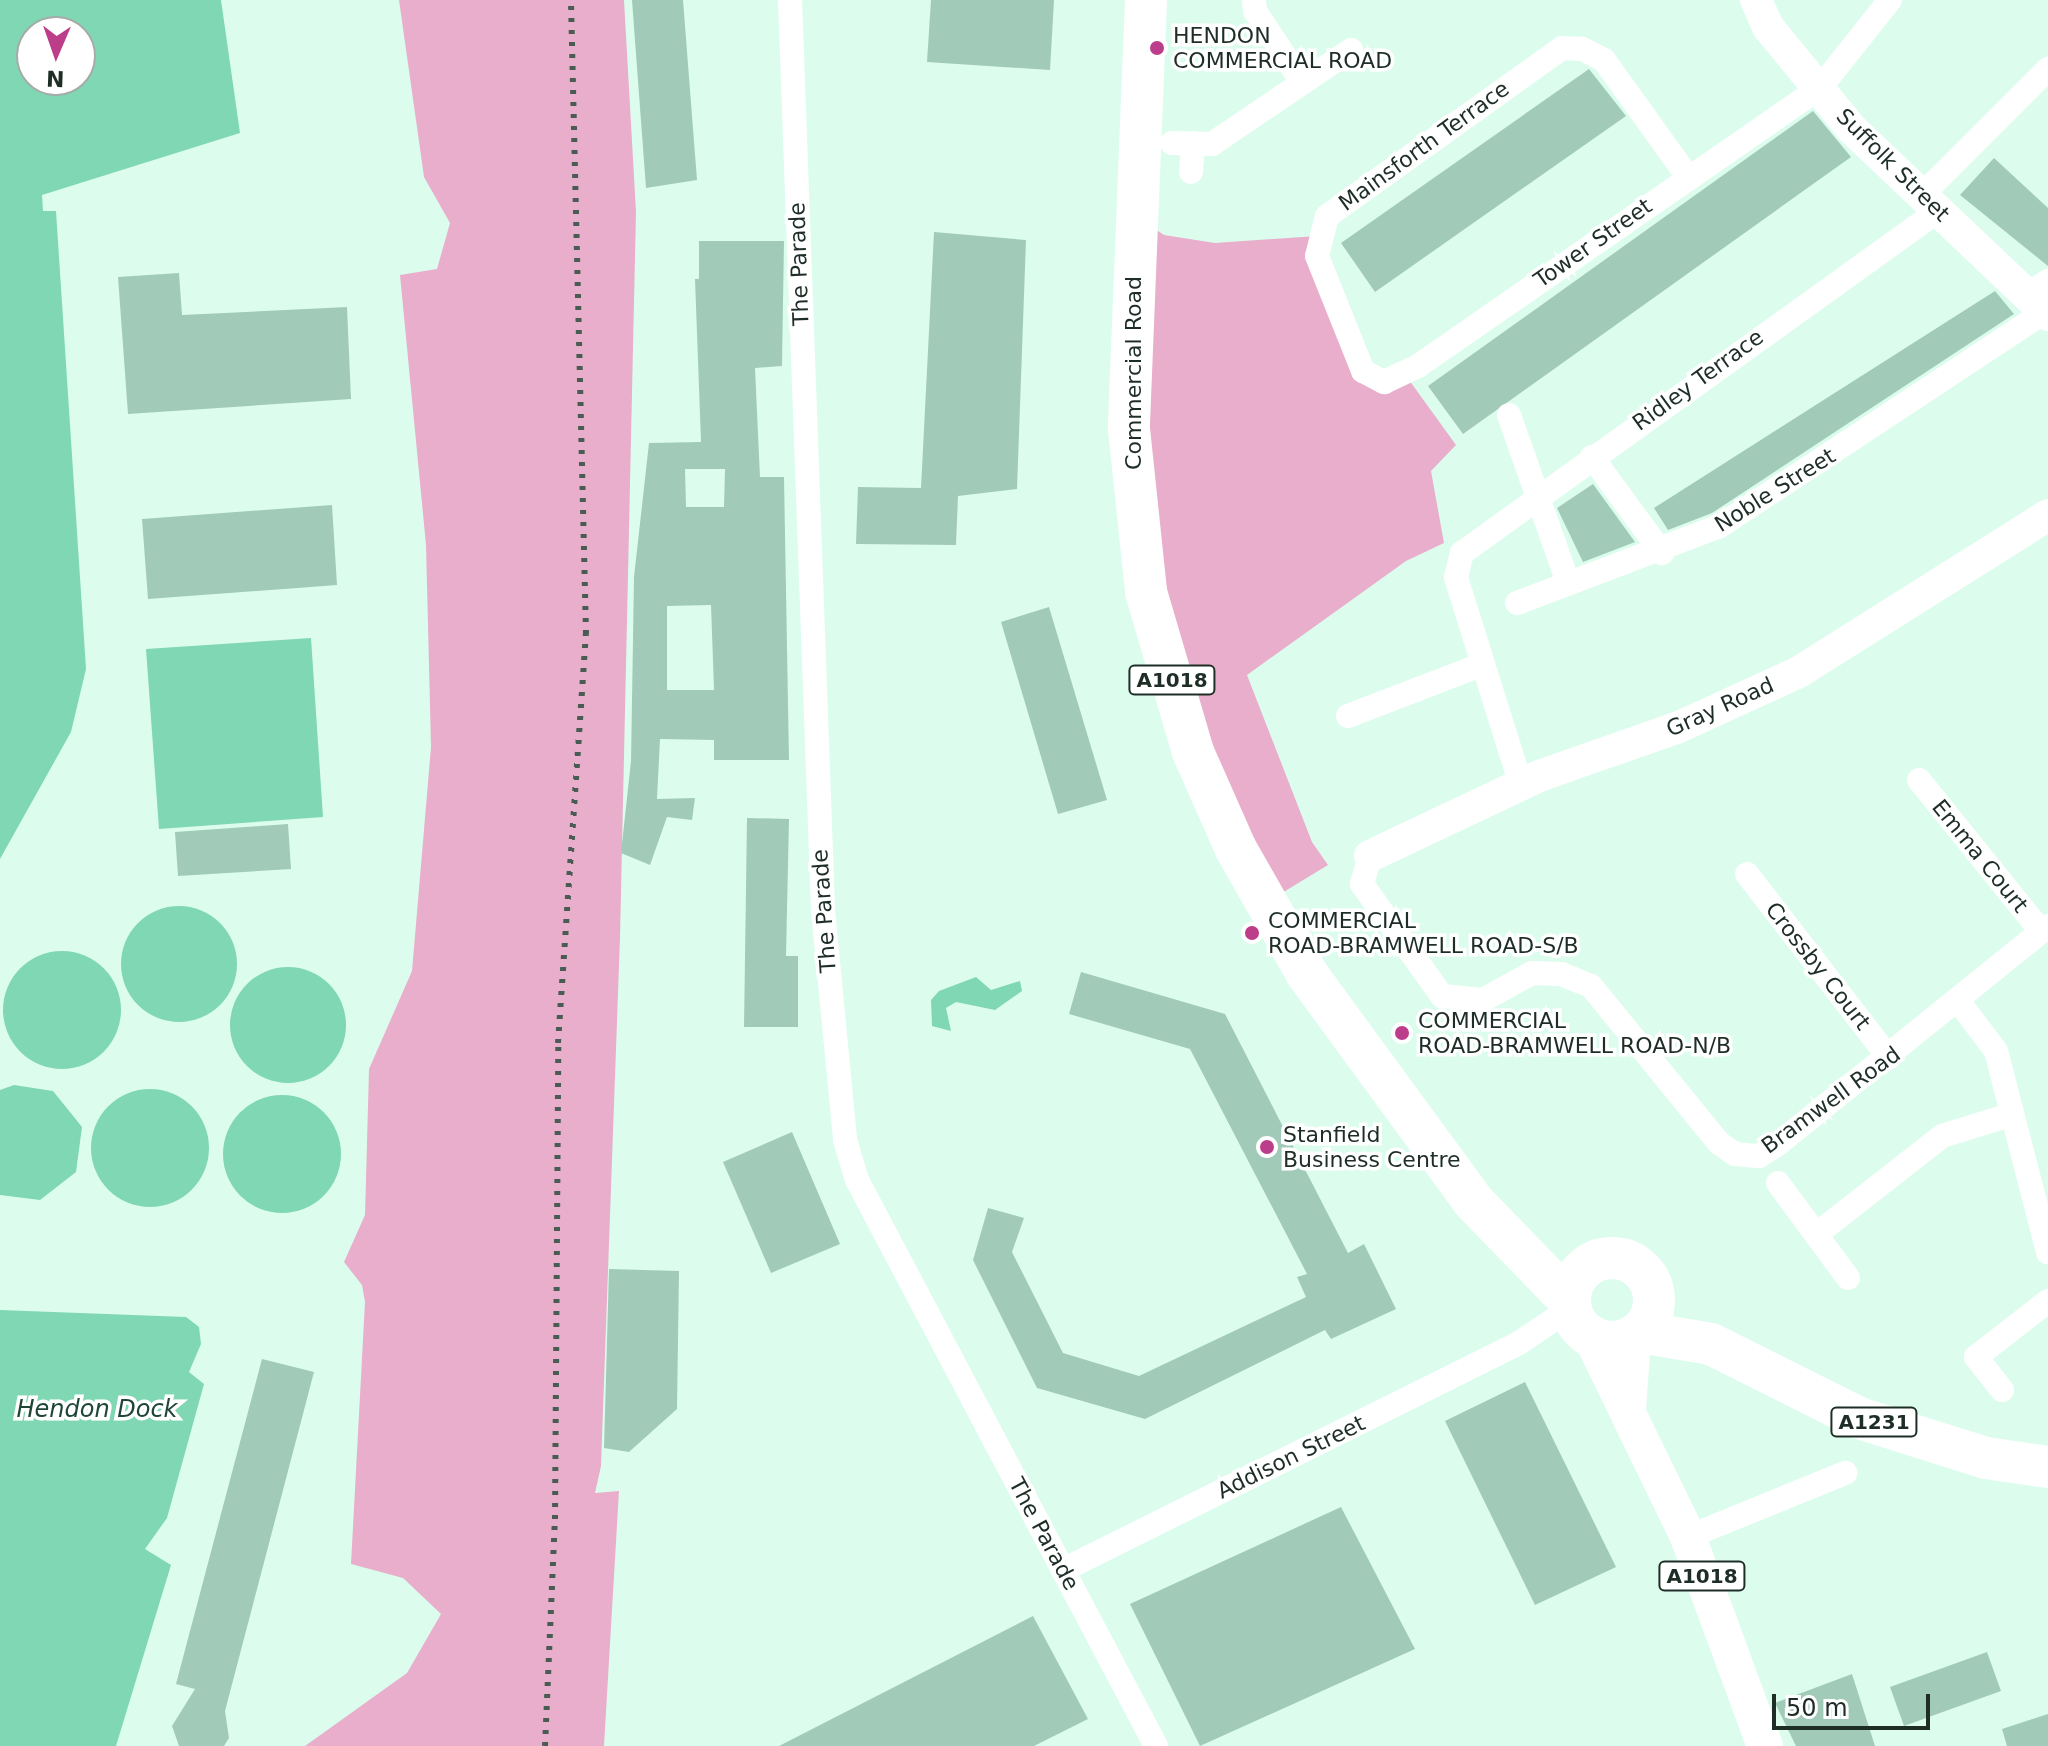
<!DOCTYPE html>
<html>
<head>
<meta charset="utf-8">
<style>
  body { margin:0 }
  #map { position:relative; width:2048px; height:1746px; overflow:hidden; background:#dcfdee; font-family:"DejaVu Sans",sans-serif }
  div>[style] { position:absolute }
  .green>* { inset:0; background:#e9aecb }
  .water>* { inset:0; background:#80d7b4 }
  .round { border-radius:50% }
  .building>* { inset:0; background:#a2cab8 }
  .street>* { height:24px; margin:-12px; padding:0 12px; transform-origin:12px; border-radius:12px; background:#fff }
  .secondary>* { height:32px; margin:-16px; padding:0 16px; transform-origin:16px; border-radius:16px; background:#fff }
  .primary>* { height:36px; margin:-18px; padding:0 18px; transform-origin:18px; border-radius:18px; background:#fff }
  .highway>* { height:42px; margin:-21px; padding:0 21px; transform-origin:21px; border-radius:21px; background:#fff }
  .highway>.ring { margin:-21px; padding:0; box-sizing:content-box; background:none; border:42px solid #fff; border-radius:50% }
  .rail>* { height:6px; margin-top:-3px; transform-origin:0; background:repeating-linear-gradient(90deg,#495c54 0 4px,transparent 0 12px) }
  .dots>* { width:22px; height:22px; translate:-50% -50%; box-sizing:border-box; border:4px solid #fff; border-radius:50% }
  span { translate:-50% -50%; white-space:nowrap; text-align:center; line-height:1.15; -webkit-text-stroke:7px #fff; paint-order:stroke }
  .shield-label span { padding:2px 6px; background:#fff; border:2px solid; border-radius:6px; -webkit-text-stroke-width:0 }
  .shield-label { font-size:20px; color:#1e2e27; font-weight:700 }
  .poi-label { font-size:22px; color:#1e2e27 }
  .left { translate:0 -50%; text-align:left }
  .street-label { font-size:22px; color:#1e2e27 }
  .water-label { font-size:24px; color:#204638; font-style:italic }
  .north { position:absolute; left:16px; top:16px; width:80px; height:80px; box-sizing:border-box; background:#fff; border:2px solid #a5aba9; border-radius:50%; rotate:182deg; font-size:22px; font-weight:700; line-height:32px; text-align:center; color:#1e2e27 }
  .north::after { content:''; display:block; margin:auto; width:28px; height:36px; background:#bc3d89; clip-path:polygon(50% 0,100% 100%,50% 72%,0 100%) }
  .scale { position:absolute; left:1772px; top:1694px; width:158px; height:36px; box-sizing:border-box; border:4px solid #1e2e27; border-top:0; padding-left:10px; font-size:24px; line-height:28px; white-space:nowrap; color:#1e2e27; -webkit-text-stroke:6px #fff; paint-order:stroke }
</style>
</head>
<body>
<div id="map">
  <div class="green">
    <i style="clip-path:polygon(399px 0,624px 0,636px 212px,620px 938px,601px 1466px,595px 1493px,619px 1491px,604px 1746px,305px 1746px,407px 1673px,441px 1614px,403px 1578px,351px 1564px,365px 1302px,362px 1285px,344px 1262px,365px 1215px,369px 1069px,412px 971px,431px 747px,426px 545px,400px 275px,437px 269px,450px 223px,424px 177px)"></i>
    <i style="clip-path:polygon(1136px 216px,1164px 235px,1215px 243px,1317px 236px,1363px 370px,1404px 373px,1456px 445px,1431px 471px,1444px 543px,1406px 561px,1247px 675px,1312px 842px,1328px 865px,1267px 902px,1146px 592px)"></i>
  </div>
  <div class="water">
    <i style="clip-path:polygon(evenodd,0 0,221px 0,240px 133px,42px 195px,43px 211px,56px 211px,86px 669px,71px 732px,0 859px,0 0,32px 32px,80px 32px,80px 80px,32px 80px,32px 32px)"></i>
    <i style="clip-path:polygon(311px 638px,323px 817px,159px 829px,146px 649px)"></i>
    <i class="round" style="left:121px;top:906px;width:116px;height:116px"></i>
    <i class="round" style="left:3px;top:951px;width:118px;height:118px"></i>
    <i class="round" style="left:230px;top:967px;width:116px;height:116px"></i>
    <i style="clip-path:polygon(976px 977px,991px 990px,1020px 981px,1022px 991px,995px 1010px,956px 1002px,946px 1008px,951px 1031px,932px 1026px,931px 1000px,939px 991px)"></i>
    <i style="clip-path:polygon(14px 1085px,53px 1091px,82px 1127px,76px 1172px,40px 1200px,0 1195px,0 1090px)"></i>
    <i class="round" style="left:91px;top:1089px;width:118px;height:118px"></i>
    <i class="round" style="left:223px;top:1095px;width:118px;height:118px"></i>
    <i style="clip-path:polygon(0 1310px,186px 1317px,199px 1327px,201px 1344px,189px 1372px,204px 1384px,167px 1518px,145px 1549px,171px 1565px,116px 1746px,0 1746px)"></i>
  </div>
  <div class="building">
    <i style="clip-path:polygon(632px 0,683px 0,697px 180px,646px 188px)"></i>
    <i style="clip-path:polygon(931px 0,1054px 0,1050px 70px,927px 62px)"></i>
    <i style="clip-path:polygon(1589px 69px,1626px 116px,1375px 292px,1341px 243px)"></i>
    <i style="clip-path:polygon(1813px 111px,1851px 157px,1463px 434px,1428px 386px)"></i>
    <i style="clip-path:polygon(1994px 158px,2048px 208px,2048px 266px,1960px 195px)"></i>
    <i style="clip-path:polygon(934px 232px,1026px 240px,1017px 489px,958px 496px,956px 545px,856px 544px,858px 487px,921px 488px)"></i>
    <i style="clip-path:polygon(evenodd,699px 241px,784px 241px,782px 366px,755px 368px,760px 477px,784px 477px,789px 760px,714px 760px,714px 740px,660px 739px,657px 799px,695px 798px,692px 820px,667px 817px,650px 865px,621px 853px,631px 761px,634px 577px,649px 443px,701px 442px,695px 279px,699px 279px,699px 241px,685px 469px,725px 469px,724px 507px,686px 507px,685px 469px,699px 241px,711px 605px,714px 690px,667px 690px,667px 606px,711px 605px)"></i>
    <i style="clip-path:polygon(179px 273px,182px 315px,347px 307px,351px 399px,128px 414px,118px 277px)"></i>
    <i style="clip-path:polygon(1995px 291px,2014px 314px,1712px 513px,1668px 530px,1654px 508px)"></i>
    <i style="clip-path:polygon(1593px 484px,1635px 542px,1583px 562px,1557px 508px)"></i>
    <i style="clip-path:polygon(332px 505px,337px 585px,148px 599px,142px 519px)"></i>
    <i style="clip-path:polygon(1049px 607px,1107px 800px,1058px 814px,1001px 622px)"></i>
    <i style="clip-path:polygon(747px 818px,789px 819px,786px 956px,798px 956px,798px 1027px,744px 1027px)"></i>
    <i style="clip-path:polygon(288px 824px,291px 869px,178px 876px,175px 832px)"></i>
    <i style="clip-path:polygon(1081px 972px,1225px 1014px,1348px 1253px,1364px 1244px,1396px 1309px,1331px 1339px,1325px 1330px,1145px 1419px,1037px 1388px,973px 1260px,988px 1208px,1024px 1218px,1012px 1252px,1063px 1353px,1139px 1376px,1306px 1297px,1297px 1277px,1307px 1274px,1190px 1049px,1069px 1014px)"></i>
    <i style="clip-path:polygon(792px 1132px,840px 1244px,771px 1273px,723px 1162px)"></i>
    <i style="clip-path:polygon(609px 1269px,679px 1271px,677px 1409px,629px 1452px,604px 1448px)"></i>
    <i style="clip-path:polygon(262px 1359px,314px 1372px,225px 1711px,229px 1738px,224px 1746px,179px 1746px,172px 1726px,195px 1689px,176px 1684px)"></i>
    <i style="clip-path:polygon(1525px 1382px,1616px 1567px,1535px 1605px,1445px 1421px)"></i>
    <i style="clip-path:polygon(1341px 1507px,1415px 1649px,1200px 1746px,1130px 1604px)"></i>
    <i style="clip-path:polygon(1033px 1616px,1088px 1719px,1034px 1746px,779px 1746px)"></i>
    <i style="clip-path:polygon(1987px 1652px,2001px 1691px,1904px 1726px,1890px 1687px)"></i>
    <i style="clip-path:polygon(1852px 1674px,1875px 1746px,1796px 1746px,1775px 1703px)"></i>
    <i style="clip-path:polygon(2048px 1714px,2048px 1746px,2007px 1746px,2002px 1729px)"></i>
  </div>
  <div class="street">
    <i style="left:790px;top:0;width:911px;rotate:87.92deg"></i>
    <i style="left:823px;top:910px;width:231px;rotate:84.5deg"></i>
    <i style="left:845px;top:1140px;width:42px;rotate:73.3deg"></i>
    <i style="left:857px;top:1180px;width:640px;rotate:62.15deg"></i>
    <i style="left:1254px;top:0;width:11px;rotate:85deg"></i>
    <i style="left:1255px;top:11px;width:82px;rotate:56.5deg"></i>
    <i style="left:1172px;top:143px;width:40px;rotate:1.4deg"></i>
    <i style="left:1212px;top:144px;width:168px;rotate:-34.1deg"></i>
    <i style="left:1191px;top:172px;width:29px;rotate:-86deg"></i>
    <i style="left:1688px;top:177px;width:144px;rotate:-125.7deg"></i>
    <i style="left:1604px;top:60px;width:25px;rotate:-153deg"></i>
    <i style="left:1582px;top:49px;width:20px;rotate:-177deg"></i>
    <i style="left:1562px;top:48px;width:289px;rotate:144.4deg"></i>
    <i style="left:1327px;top:216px;width:41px;rotate:104deg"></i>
    <i style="left:1317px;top:256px;width:124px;rotate:68.2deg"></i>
    <i style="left:1363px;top:371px;width:24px;rotate:28deg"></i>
    <i style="left:1384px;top:382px;width:38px;rotate:-25deg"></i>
    <i style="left:1418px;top:366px;width:489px;rotate:-34.7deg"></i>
    <i style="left:1820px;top:88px;width:112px;rotate:-51.5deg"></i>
    <i style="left:1921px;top:196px;width:180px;rotate:-45deg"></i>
    <i style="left:2027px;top:295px;width:25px;rotate:-34deg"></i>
    <i style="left:1509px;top:415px;width:178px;rotate:70.6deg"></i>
    <i style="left:1592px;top:457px;width:119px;rotate:53.9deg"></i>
    <i style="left:1517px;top:603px;width:217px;rotate:-20.8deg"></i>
    <i style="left:1720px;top:526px;width:389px;rotate:-33.4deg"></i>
    <i style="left:1348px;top:716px;width:142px;rotate:-21deg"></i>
    <i style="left:1919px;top:780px;width:194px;rotate:51.1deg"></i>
    <i style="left:1521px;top:785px;width:218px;rotate:-107.4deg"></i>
    <i style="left:1456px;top:577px;width:25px;rotate:-76deg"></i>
    <i style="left:1462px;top:553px;width:586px;rotate:-35.7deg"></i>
    <i style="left:1370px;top:856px;width:29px;rotate:106deg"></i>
    <i style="left:1362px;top:884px;width:138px;rotate:54.5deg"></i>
    <i style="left:1442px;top:996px;width:41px;rotate:5.6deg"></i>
    <i style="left:1483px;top:1000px;width:56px;rotate:-28.9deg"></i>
    <i style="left:1532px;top:973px;width:29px;rotate:2deg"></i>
    <i style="left:1561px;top:974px;width:32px;rotate:22deg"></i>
    <i style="left:1591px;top:986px;width:203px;rotate:50.8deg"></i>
    <i style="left:1719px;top:1143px;width:19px;rotate:35deg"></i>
    <i style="left:1735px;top:1154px;width:24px;rotate:5deg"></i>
    <i style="left:1759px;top:1156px;width:22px;rotate:-32deg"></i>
    <i style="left:1778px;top:1144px;width:347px;rotate:-38.9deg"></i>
    <i style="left:1747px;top:874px;width:232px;rotate:52.3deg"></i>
    <i style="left:1959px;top:1002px;width:61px;rotate:52.9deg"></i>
    <i style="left:1996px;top:1051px;width:208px;rotate:75.5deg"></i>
    <i style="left:1778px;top:1183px;width:118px;rotate:53.6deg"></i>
    <i style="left:1818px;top:1233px;width:157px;rotate:-38deg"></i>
    <i style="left:1942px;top:1136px;width:71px;rotate:-17.2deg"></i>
    <i style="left:2002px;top:1390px;width:42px;rotate:-128.2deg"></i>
    <i style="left:1976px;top:1357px;width:91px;rotate:-37.9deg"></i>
    <i style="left:1688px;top:1537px;width:170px;rotate:-22.2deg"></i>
    <i style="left:1063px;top:1570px;width:509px;rotate:-26.46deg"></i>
    <i style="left:1519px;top:1343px;width:63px;rotate:-33.9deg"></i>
  </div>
  <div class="secondary">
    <i style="left:1756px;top:0;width:30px;rotate:66deg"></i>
    <i style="left:1768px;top:27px;width:131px;rotate:50.6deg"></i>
    <i style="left:1851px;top:128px;width:272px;rotate:43.5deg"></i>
    <i style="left:1370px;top:856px;width:187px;rotate:-25.3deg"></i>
    <i style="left:1539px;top:776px;width:148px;rotate:-19.3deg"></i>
    <i style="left:1679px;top:727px;width:132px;rotate:-24.6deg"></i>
    <i style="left:1799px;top:672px;width:294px;rotate:-32.2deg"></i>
  </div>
  <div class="primary">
    <i style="left:1591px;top:1337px;width:222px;rotate:64.1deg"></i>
    <i style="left:1688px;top:1537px;width:223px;rotate:69.8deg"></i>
    <i style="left:1628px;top:1410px;width:72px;rotate:-86deg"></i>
  </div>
  <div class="highway">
    <i style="left:1146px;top:0;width:429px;rotate:92.3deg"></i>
    <i style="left:1129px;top:429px;width:164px;rotate:84deg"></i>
    <i style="left:1146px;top:592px;width:167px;rotate:73.6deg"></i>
    <i style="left:1193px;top:752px;width:106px;rotate:66.1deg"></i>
    <i style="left:1236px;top:849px;width:144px;rotate:60.4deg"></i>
    <i style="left:1307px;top:974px;width:281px;rotate:53.8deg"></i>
    <i style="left:1473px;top:1201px;width:139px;rotate:45.9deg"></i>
    <i class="ring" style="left:1570px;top:1258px;width:42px;height:42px"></i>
    <i style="left:1640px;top:1332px;width:72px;rotate:9.6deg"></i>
    <i style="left:1711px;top:1344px;width:165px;rotate:26.6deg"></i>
    <i style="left:1859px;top:1418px;width:133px;rotate:17.5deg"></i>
    <i style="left:1986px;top:1458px;width:63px;rotate:8.3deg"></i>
  </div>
  <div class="rail">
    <i style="left:545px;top:1746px;width:227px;rotate:-87.5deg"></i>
    <i style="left:555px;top:1519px;width:476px;rotate:-89.6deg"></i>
    <i style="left:558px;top:1043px;width:410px;rotate:-86.1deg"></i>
    <i style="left:586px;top:634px;width:634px;rotate:-91.36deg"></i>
  </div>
  <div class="dots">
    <i style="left:1157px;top:48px;background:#bc3d89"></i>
    <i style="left:1252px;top:933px;background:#bc3d89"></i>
    <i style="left:1402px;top:1033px;background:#bc3d89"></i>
    <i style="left:1267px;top:1147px;background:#bc3d89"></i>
  </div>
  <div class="shield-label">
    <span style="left:1172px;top:680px">A1018</span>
    <span style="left:1874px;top:1422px">A1231</span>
    <span style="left:1702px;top:1576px">A1018</span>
  </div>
  <div class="poi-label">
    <span class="left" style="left:1173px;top:48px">HENDON<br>COMMERCIAL ROAD</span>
    <span class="left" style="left:1268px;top:933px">COMMERCIAL<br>ROAD-BRAMWELL ROAD-S/B</span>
    <span class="left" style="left:1418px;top:1033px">COMMERCIAL<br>ROAD-BRAMWELL ROAD-N/B</span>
    <span class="left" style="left:1283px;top:1147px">Stanfield<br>Business Centre</span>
  </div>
  <div class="street-label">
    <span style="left:1424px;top:146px;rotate:-36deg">Mainsforth Terrace</span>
    <span style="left:1893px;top:165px;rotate:45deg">Suffolk Street</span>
    <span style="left:1593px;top:243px;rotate:-35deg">Tower Street</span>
    <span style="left:799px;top:264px;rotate:-92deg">The Parade</span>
    <span style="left:1134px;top:373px;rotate:-90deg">Commercial Road</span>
    <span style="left:1698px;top:380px;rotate:-36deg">Ridley Terrace</span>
    <span style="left:1775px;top:490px;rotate:-32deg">Noble Street</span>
    <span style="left:1720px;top:707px;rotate:-24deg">Gray Road</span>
    <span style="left:1980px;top:856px;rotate:51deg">Emma Court</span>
    <span style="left:824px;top:911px;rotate:-94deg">The Parade</span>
    <span style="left:1818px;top:966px;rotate:52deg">Crossby Court</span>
    <span style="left:1831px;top:1100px;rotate:-36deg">Bramwell Road</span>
    <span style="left:1291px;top:1457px;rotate:-26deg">Addison Street</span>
    <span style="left:1044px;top:1534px;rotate:62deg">The Parade</span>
  </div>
  <div class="water-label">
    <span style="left:97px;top:1410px">Hendon Dock</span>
  </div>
  <div class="north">N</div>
  <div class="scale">50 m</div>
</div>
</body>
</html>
